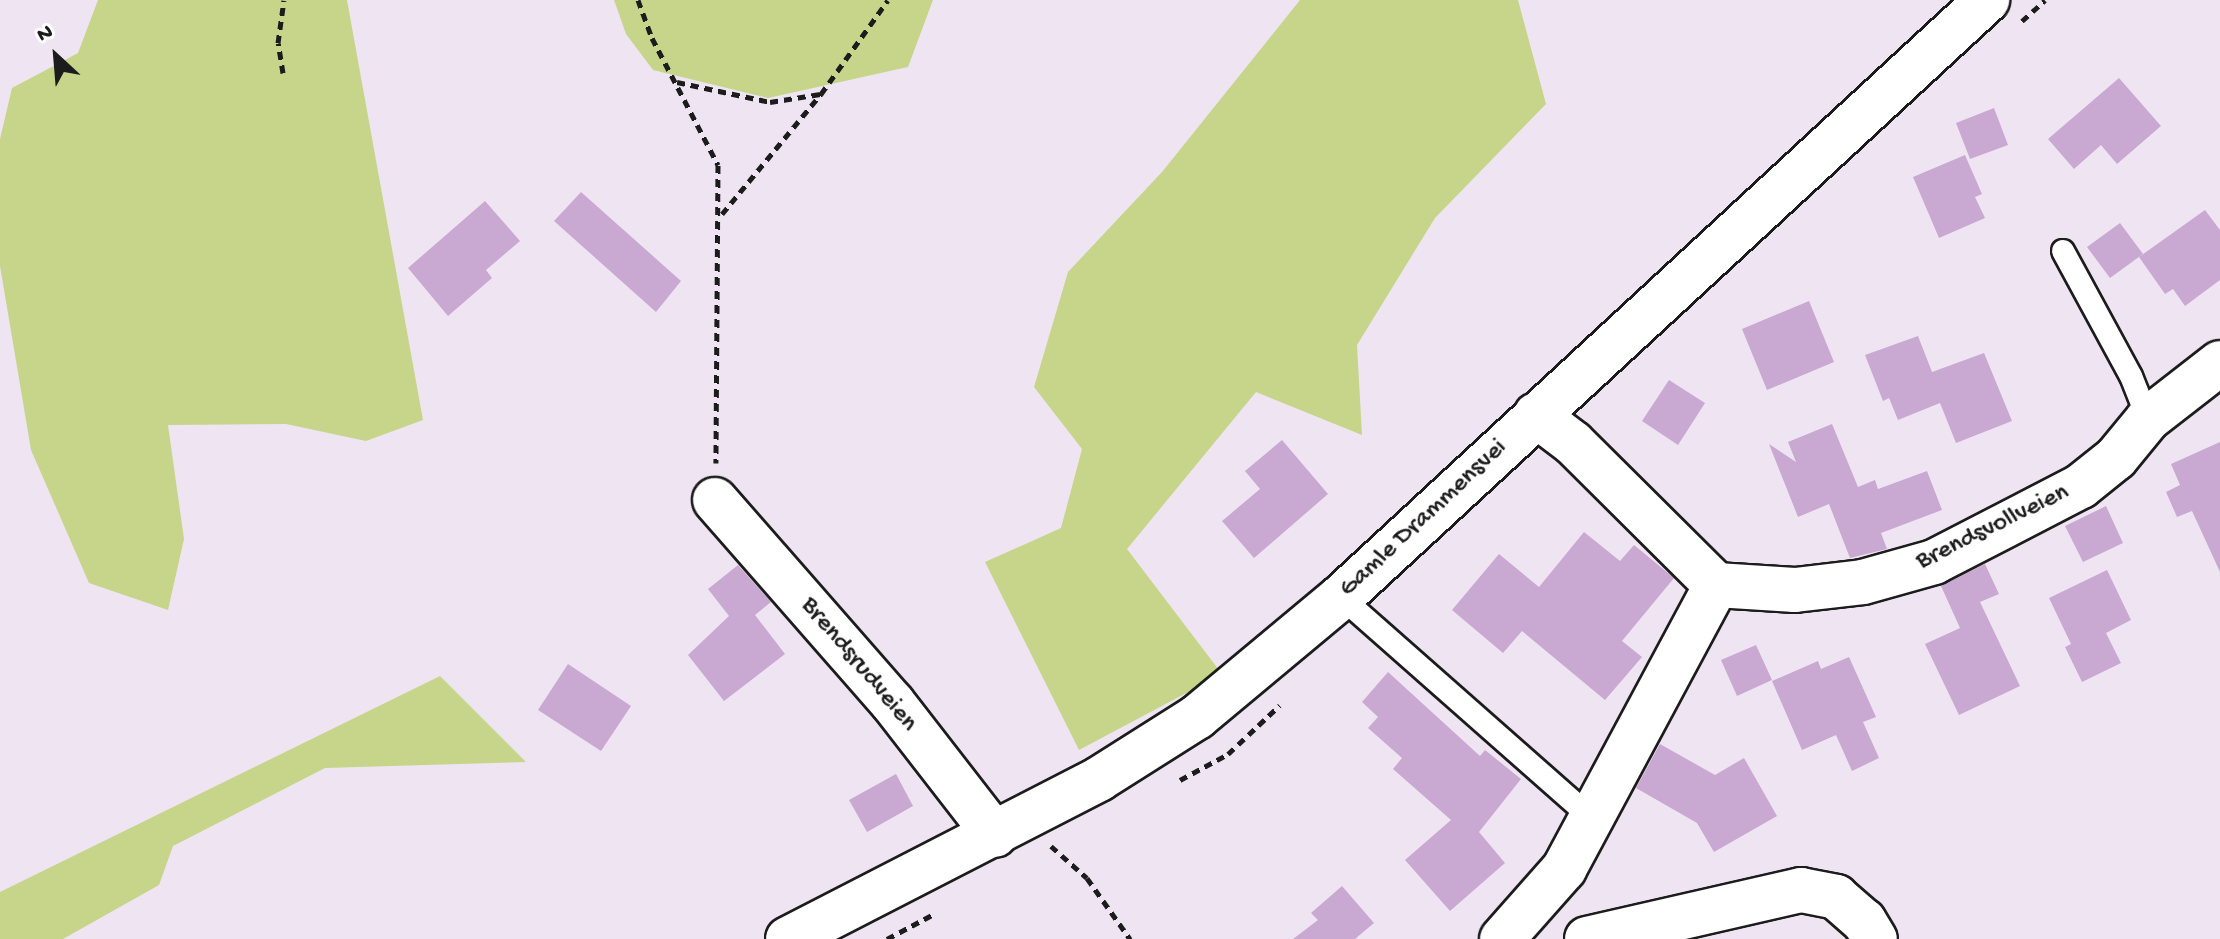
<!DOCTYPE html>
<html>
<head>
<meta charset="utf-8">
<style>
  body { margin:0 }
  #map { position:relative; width:2220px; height:939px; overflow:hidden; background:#efe5f2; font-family:"Gochi Hand",sans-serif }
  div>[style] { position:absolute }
  .green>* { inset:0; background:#c6d589 }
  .building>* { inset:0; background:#c9a8d2 }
  .path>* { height:5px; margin-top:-2.5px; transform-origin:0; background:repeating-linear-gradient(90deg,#1c1c1c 0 8px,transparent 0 14px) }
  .roads { filter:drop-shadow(2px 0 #1c1c1c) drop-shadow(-2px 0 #1c1c1c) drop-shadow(0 2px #1c1c1c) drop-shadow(0 -2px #1c1c1c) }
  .service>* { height:22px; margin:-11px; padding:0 11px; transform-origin:11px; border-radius:11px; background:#fff }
  .minor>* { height:44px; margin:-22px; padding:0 22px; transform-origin:22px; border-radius:22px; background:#fff }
  .secondary>* { height:44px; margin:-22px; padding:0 22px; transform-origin:22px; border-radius:22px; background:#fff }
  span { translate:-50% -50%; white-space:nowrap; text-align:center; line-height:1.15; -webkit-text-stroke:6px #fff; paint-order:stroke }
  .street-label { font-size:26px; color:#1c1c1c }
  .north { position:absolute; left:16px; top:16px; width:80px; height:80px; -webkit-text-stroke:6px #fff; paint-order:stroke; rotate:334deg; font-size:22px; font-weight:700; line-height:32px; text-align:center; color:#1c1c1c }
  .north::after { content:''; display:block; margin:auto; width:28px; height:36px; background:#1c1c1c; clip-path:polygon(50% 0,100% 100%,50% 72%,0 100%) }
</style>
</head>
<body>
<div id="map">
  <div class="green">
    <i style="clip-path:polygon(98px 0,347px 0,423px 420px,366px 441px,286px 424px,168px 425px,184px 539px,168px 610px,89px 583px,31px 450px,0 266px,0 139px,12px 88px,78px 53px)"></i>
    <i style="clip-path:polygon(614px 0,933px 0,908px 67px,768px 98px,653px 70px,626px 34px)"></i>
    <i style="clip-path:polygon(1300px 0,1518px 0,1546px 104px,1435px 218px,1357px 345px,1362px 435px,1256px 392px,1127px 549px,1222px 674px,1079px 750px,985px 562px,1061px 528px,1082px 449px,1034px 387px,1068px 272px,1162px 172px)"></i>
    <i style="clip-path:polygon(440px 676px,526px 762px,325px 768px,173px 846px,159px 885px,63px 939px,0 939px,0 892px)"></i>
  </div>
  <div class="building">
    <i style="clip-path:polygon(2119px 78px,2161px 126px,2117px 164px,2101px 145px,2074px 169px,2048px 139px)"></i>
    <i style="clip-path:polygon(1994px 108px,2008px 145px,1970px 159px,1956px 123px)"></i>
    <i style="clip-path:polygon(1965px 155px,1982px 194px,1975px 197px,1985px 218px,1939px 238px,1913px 177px)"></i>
    <i style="clip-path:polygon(581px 192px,681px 281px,656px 312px,554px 221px)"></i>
    <i style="clip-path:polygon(485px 201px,520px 241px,486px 270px,492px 278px,448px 316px,408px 268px)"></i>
    <i style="clip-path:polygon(2205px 210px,2220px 230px,2220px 280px,2185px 306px,2173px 289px,2165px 294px,2139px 257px)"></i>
    <i style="clip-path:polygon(2120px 223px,2143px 254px,2110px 278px,2087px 247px)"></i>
    <i style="clip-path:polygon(1809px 301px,1834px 362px,1767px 390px,1742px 329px)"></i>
    <i style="clip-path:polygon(1918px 336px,1932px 372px,1984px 353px,2012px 421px,1956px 443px,1940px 403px,1898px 420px,1889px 398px,1883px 401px,1865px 355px)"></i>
    <i style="clip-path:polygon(1669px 380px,1705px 403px,1678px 445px,1642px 421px)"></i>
    <i style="clip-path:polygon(1832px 424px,1858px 487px,1875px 480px,1878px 489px,1927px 471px,1942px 510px,1881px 533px,1887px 549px,1850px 558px,1829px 504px,1798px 517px,1769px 444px,1796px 462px,1788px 442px)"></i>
    <i style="clip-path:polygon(1282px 440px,1328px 494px,1254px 558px,1222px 521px,1260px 489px,1245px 471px)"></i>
    <i style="clip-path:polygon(2220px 442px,2220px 572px,2192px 511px,2177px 517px,2166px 492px,2180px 485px,2171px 464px)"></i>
    <i style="clip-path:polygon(2106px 506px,2123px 543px,2083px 562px,2065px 526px)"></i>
    <i style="clip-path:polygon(1584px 532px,1620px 561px,1634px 545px,1674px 578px,1622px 641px,1642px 657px,1605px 700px,1522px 631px,1503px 653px,1452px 610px,1499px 554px,1539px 587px)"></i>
    <i style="clip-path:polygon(1985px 564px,1999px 594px,1980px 602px,2020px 686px,1959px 715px,1925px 644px,1960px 628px,1941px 586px)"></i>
    <i style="clip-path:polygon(738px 565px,771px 602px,755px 615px,785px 654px,724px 701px,688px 655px,729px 616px,708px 589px)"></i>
    <i style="clip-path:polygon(2107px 570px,2131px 620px,2106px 633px,2121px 663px,2082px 682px,2065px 647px,2071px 644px,2049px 598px)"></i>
    <i style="clip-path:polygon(1756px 645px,1772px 680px,1737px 696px,1721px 660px)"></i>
    <i style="clip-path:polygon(1849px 657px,1876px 717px,1863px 722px,1879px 758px,1852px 771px,1836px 735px,1802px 750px,1772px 681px,1818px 661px,1821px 669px)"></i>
    <i style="clip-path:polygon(568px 664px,631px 706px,601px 751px,538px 710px)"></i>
    <i style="clip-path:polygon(1388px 672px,1480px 756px,1485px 750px,1521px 779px,1479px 832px,1505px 863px,1450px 911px,1405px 860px,1451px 820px,1393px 769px,1402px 758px,1368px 728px,1378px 717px,1362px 702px)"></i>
    <i style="clip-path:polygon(1660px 744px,1715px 775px,1744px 758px,1777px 816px,1714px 852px,1697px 823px,1636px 788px)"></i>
    <i style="clip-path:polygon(896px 774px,913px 806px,867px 832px,849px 800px)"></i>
    <i style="clip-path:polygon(1342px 886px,1374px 923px,1355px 939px,1293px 939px,1318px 920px,1311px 913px)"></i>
  </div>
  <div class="path">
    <i style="left:638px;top:0;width:40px;rotate:69.8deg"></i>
    <i style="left:652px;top:38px;width:143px;rotate:62.5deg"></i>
    <i style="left:718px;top:165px;width:298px;rotate:90.4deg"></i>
    <i style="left:2022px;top:21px;width:31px;rotate:-42deg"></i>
    <i style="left:283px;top:73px;width:30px;rotate:-99deg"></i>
    <i style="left:278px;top:43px;width:43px;rotate:-82.1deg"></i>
    <i style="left:677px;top:82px;width:95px;rotate:12.1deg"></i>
    <i style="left:770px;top:102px;width:51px;rotate:-9.1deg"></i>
    <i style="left:722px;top:214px;width:156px;rotate:-50.5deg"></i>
    <i style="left:821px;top:94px;width:115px;rotate:-54.5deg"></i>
    <i style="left:1180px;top:780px;width:55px;rotate:-28.4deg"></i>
    <i style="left:1228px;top:754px;width:71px;rotate:-43.3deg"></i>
    <i style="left:1051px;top:846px;width:48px;rotate:41.6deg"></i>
    <i style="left:1087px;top:878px;width:75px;rotate:54.8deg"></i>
    <i style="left:887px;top:939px;width:51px;rotate:-28.1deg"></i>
  </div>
  <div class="roads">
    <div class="service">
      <i style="left:2063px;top:251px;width:142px;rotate:61.5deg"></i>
      <i style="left:2131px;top:376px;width:46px;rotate:68.4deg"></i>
      <i style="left:1341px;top:597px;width:334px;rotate:41.4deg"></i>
    </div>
    <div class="minor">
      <i style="left:1536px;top:415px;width:46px;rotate:37.1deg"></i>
      <i style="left:1573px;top:443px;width:202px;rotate:44.8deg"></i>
      <i style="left:1716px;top:585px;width:79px;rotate:3.6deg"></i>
      <i style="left:1795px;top:590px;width:68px;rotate:-6.7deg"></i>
      <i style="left:1863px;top:582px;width:74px;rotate:-15.7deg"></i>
      <i style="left:1934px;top:562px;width:165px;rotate:-27.3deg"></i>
      <i style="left:2081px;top:486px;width:45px;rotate:-38.7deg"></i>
      <i style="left:2116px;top:458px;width:50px;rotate:-50.6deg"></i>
      <i style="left:2148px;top:419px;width:91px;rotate:-37.9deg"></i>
      <i style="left:715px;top:500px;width:269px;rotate:48.8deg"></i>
      <i style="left:892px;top:702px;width:168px;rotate:52.2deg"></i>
      <i style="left:1502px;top:939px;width:94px;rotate:-48.5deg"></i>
      <i style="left:1564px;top:869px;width:322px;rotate:-61.8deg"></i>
      <i style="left:1587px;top:939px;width:220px;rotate:-12.9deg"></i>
      <i style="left:1801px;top:890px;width:36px;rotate:11deg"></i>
      <i style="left:1836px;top:897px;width:37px;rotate:41deg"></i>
      <i style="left:1864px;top:921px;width:21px;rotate:59deg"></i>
    </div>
    <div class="secondary">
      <i style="left:788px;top:939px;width:350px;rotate:-27.2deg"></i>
      <i style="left:1099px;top:779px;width:116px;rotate:-32.3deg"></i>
      <i style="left:1197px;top:717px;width:187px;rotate:-39.8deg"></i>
      <i style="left:1341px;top:597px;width:880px;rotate:-42.74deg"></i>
    </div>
  </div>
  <div class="street-label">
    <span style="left:1424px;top:519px;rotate:-43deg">Gamle Drammensvei</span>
    <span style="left:1993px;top:528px;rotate:-26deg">Brendsvollveien</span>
    <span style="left:858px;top:665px;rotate:50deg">Brendsrudveien</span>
  </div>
  <div class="north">N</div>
</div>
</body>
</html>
